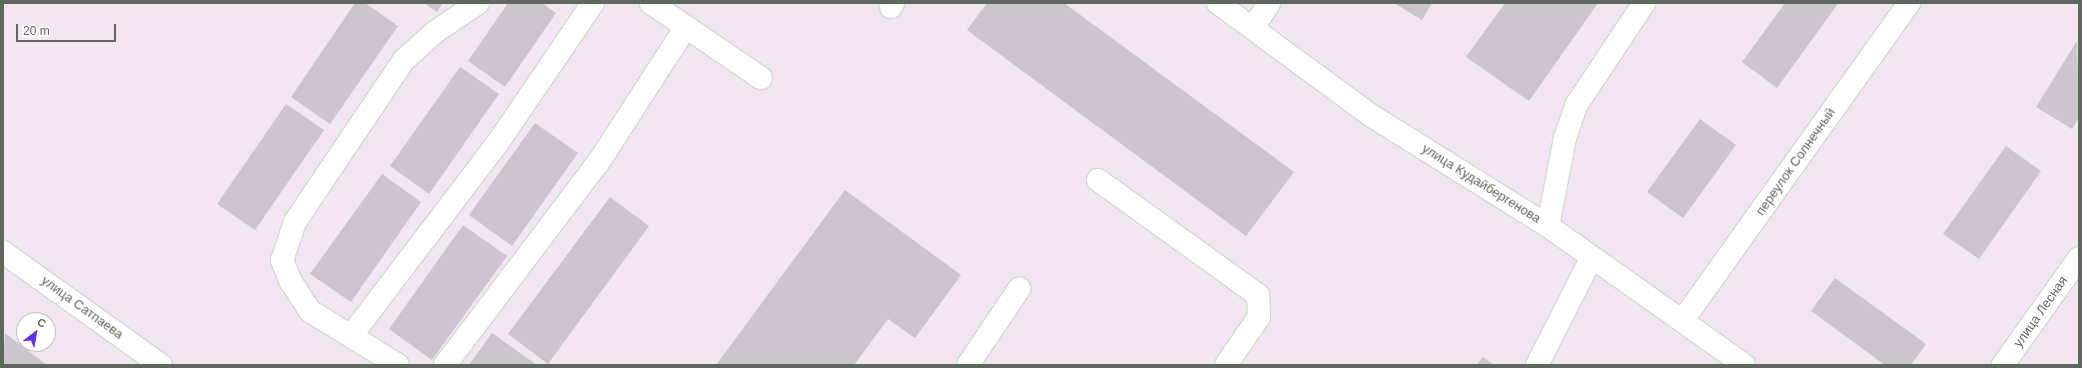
<!DOCTYPE html>
<html>
<head>
<meta charset="utf-8">
<style>
  body { margin:0 }
  #map { position:relative; width:2082px; height:368px; overflow:hidden; background:#f1e6f1; font-family:Helvetica,sans-serif }
  div>[style] { position:absolute }
  .building>* { inset:0; background:#cdc4cf }
  .roads { filter:drop-shadow(1px 0 #d5dad4) drop-shadow(-1px 0 #d5dad4) drop-shadow(0 1px #d5dad4) drop-shadow(0 -1px #d5dad4) }
  .minor>* { height:22px; margin:-11px; padding:0 11px; transform-origin:11px; border-radius:11px; background:#fff }
  span { translate:-50% -50%; white-space:nowrap; text-align:center; line-height:1.15; -webkit-text-stroke:3px #fff; paint-order:stroke }
  .street-label { font-size:13px; color:#60675e }
  .frame { position:absolute; inset:0; border:4px solid #60675e; pointer-events:none }
  .north { position:absolute; left:16px; top:312px; width:40px; height:40px; box-sizing:border-box; background:#fff; border:1px solid #bfc2bf; border-radius:50%; rotate:31deg; font-size:11px; font-weight:700; line-height:16px; text-align:center; color:#60675e }
  .north::after { content:''; display:block; margin:auto; width:14px; height:18px; background:#662df1; clip-path:polygon(50% 0,100% 100%,50% 72%,0 100%) }
  .scale { position:absolute; left:16px; top:24px; width:100px; height:18px; box-sizing:border-box; border:2px solid #60675e; border-top:0; padding-left:5px; font-size:12px; line-height:14px; white-space:nowrap; color:#60675e; -webkit-text-stroke:3px #fff; paint-order:stroke }
</style>
</head>
<body>
<div id="map">
  <div class="building">
    <i style="clip-path:polygon(355px 3px,365px 3px,398px 26px,330px 124px,291px 97px)"></i>
    <i style="clip-path:polygon(424px 3px,443px 3px,437px 12px)"></i>
    <i style="clip-path:polygon(508px 3px,542px 3px,556px 13px,505px 87px,468px 61px)"></i>
    <i style="clip-path:polygon(987px 3px,1064px 3px,1294px 172px,1246px 236px,967px 30px)"></i>
    <i style="clip-path:polygon(1394px 3px,1432px 3px,1422px 20px)"></i>
    <i style="clip-path:polygon(1505px 3px,1598px 3px,1529px 101px,1466px 57px)"></i>
    <i style="clip-path:polygon(1785px 3px,1834px 3px,1837px 5px,1777px 88px,1742px 62px)"></i>
    <i style="clip-path:polygon(2077px 41px,2079px 118px,2072px 129px,2036px 107px)"></i>
    <i style="clip-path:polygon(460px 67px,499px 94px,429px 194px,390px 166px)"></i>
    <i style="clip-path:polygon(286px 104px,324px 130px,255px 230px,217px 204px)"></i>
    <i style="clip-path:polygon(1700px 119px,1736px 145px,1683px 218px,1647px 192px)"></i>
    <i style="clip-path:polygon(535px 123px,578px 153px,512px 246px,469px 215px)"></i>
    <i style="clip-path:polygon(2006px 146px,2041px 171px,1979px 259px,1943px 234px)"></i>
    <i style="clip-path:polygon(382px 174px,421px 202px,351px 302px,310px 274px)"></i>
    <i style="clip-path:polygon(845px 190px,961px 275px,915px 338px,888px 319px,854px 365px,716px 365px)"></i>
    <i style="clip-path:polygon(610px 197px,649px 226px,548px 364px,508px 334px)"></i>
    <i style="clip-path:polygon(463px 225px,507px 256px,432px 360px,389px 329px)"></i>
    <i style="clip-path:polygon(1835px 278px,1926px 344px,1911px 365px,1885px 365px,1811px 311px)"></i>
    <i style="clip-path:polygon(5px 333px,47px 365px,3px 365px)"></i>
    <i style="clip-path:polygon(492px 333px,537px 365px,469px 365px)"></i>
    <i style="clip-path:polygon(1483px 357px,1494px 365px,1477px 365px)"></i>
  </div>
  <div class="roads">
    <div class="minor">
      <i style="left:651px;top:3px;width:133px;rotate:34.3deg"></i>
      <i style="left:1218px;top:3px;width:191px;rotate:36.3deg"></i>
      <i style="left:1372px;top:116px;width:208px;rotate:32deg"></i>
      <i style="left:1548px;top:226px;width:240px;rotate:35.3deg"></i>
      <i style="left:891px;top:7px;width:4px;rotate:-63deg"></i>
      <i style="left:1253px;top:28px;width:30px;rotate:-57deg"></i>
      <i style="left:1098px;top:180px;width:197px;rotate:35.7deg"></i>
      <i style="left:1258px;top:295px;width:22px;rotate:87deg"></i>
      <i style="left:1259px;top:317px;width:58px;rotate:124.5deg"></i>
      <i style="left:1548px;top:226px;width:90px;rotate:-79.1deg"></i>
      <i style="left:1565px;top:138px;width:36px;rotate:-71deg"></i>
      <i style="left:1577px;top:104px;width:121px;rotate:-56.4deg"></i>
      <i style="left:3px;top:252px;width:194px;rotate:35.6deg"></i>
      <i style="left:1683px;top:320px;width:389px;rotate:-54.5deg"></i>
      <i style="left:351px;top:336px;width:241px;rotate:-52.8deg"></i>
      <i style="left:497px;top:144px;width:171px;rotate:-55.8deg"></i>
      <i style="left:398px;top:365px;width:103px;rotate:-148.5deg"></i>
      <i style="left:310px;top:311px;width:37px;rotate:-123deg"></i>
      <i style="left:290px;top:280px;width:22px;rotate:-112deg"></i>
      <i style="left:282px;top:260px;width:40px;rotate:-71.1deg"></i>
      <i style="left:295px;top:222px;width:195px;rotate:-56.1deg"></i>
      <i style="left:404px;top:60px;width:42px;rotate:-42.1deg"></i>
      <i style="left:435px;top:32px;width:52px;rotate:-34deg"></i>
      <i style="left:445px;top:365px;width:253px;rotate:-52.9deg"></i>
      <i style="left:598px;top:163px;width:162px;rotate:-57.1deg"></i>
      <i style="left:968px;top:365px;width:92px;rotate:-56.1deg"></i>
      <i style="left:1537px;top:365px;width:121px;rotate:-63deg"></i>
      <i style="left:2003px;top:365px;width:131px;rotate:-54.6deg"></i>
    </div>
  </div>
  <div class="street-label">
    <span style="left:1796px;top:162px;rotate:-55deg">переулок Солнечный</span>
    <span style="left:1481px;top:184px;rotate:32deg">улица Кудайбергенова</span>
    <span style="left:82px;top:308px;rotate:36deg">улица Сатпаева</span>
    <span style="left:2041px;top:312px;rotate:-55deg">улица Лесная</span>
  </div>
  <div class="frame"></div>
  <div class="north">С</div>
  <div class="scale">20 m</div>
</div>
</body>
</html>
